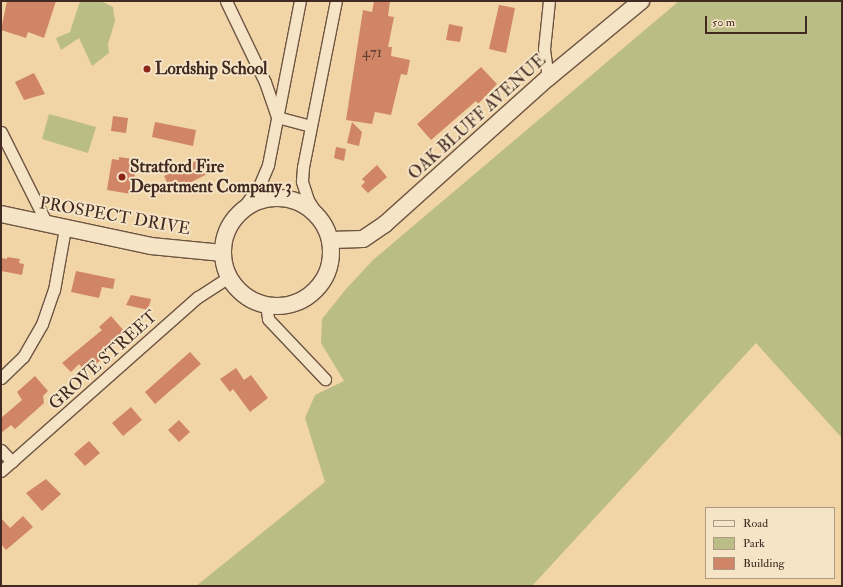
<!DOCTYPE html>
<html>
<head>
<meta charset="utf-8">
<style>
  body { margin:0 }
  #map { position:relative; width:843px; height:587px; overflow:hidden; background:#f1d5a7; font-family:"IM FELL Double Pica",serif }
  div>[style] { position:absolute }
  .green>* { inset:0; background:#bbbd87 }
  .building>* { inset:0; background:#d08666 }
  .roads { filter:drop-shadow(1px 0 #6e5543) drop-shadow(-1px 0 #6e5543) drop-shadow(0 1px #6e5543) drop-shadow(0 -1px #6e5543) }
  .minor>* { height:11px; margin:-5.5px; padding:0 5.5px; transform-origin:5.5px; border-radius:5.5px; background:#f6e4c6 }
  .secondary>* { height:16px; margin:-8px; padding:0 8px; transform-origin:8px; border-radius:8px; background:#f6e4c6 }
  .secondary>.ring { margin:-8px; padding:0; box-sizing:content-box; background:none; border:16px solid #f6e4c6; border-radius:50% }
  .dots>* { width:11px; height:11px; translate:-50% -50%; box-sizing:border-box; border:2px solid #f6e4c6; border-radius:50% }
  span { translate:-50% -50%; white-space:nowrap; text-align:center; line-height:1.15; -webkit-text-stroke:4px #f6e4c6; paint-order:stroke }
  .number-label { font-size:15px; color:#664133 }
  .number-label span { -webkit-text-stroke-width:0 }
  .poi-label { font-size:17px; color:#422a22; font-weight:700 }
  .left { translate:0 -50%; text-align:left }
  .street-label { font-size:17px; color:#422a22 }
  .frame { position:absolute; inset:0; border:2px solid #422a22; pointer-events:none }
  .legend { position:absolute; left:705px; top:507px; width:130px; height:72px; box-sizing:border-box; background:#f6e4c6; border:1px solid #ae9a84; margin:0; padding:5px 7px; list-style:none; font-size:12px; color:#422a22 }
  .legend li { display:flex; align-items:center; gap:8px; height:20px }
  .legend b { width:20px; border:1px solid #ae9a84 }
  .scale { position:absolute; left:705px; top:16px; width:102px; height:18px; box-sizing:border-box; border:2px solid #422a22; border-top:0; padding-left:5px; font-size:12px; line-height:14px; white-space:nowrap; color:#422a22; -webkit-text-stroke:3px #f6e4c6; paint-order:stroke }
</style>
</head>
<body>
<div id="map">
  <div class="green">
    <i style="clip-path:polygon(80px 1px,101px 1px,113px 7px,115px 21px,108px 44px,109px 53px,92px 66px,79px 38px,61px 50px,56px 38px,70px 32px)"></i>
    <i style="clip-path:polygon(679px 1px,842px 1px,842px 438px,756px 343px,532px 586px,196px 586px,325px 482px,305px 418px,315px 395px,344px 381px,321px 343px,322px 319px,346px 289px,373px 260px)"></i>
    <i style="clip-path:polygon(49px 114px,96px 127px,88px 153px,42px 139px)"></i>
  </div>
  <div class="building">
    <i style="clip-path:polygon(7px 1px,56px 1px,44px 38px,28px 32px,26px 38px,1px 30px)"></i>
    <i style="clip-path:polygon(374px 1px,390px 1px,388px 16px,394px 17px,388px 47px,392px 47px,391px 56px,410px 60px,407px 75px,401px 74px,391px 115px,375px 112px,372px 124px,346px 120px,363px 10px,372px 12px)"></i>
    <i style="clip-path:polygon(499px 5px,515px 8px,506px 53px,489px 49px)"></i>
    <i style="clip-path:polygon(449px 24px,463px 27px,460px 42px,446px 40px)"></i>
    <i style="clip-path:polygon(481px 67px,497px 84px,478px 104px,476px 101px,431px 140px,417px 124px)"></i>
    <i style="clip-path:polygon(34px 73px,45px 94px,24px 100px,15px 82px)"></i>
    <i style="clip-path:polygon(113px 116px,128px 118px,126px 133px,111px 131px)"></i>
    <i style="clip-path:polygon(155px 122px,196px 130px,193px 146px,152px 137px)"></i>
    <i style="clip-path:polygon(352px 122px,362px 132px,359px 146px,347px 143px)"></i>
    <i style="clip-path:polygon(336px 147px,346px 149px,344px 161px,334px 158px)"></i>
    <i style="clip-path:polygon(119px 157px,133px 159px,132px 163px,137px 164px,131px 194px,107px 190px,112px 159px,119px 160px)"></i>
    <i style="clip-path:polygon(200px 159px,207px 174px,172px 192px,164px 176px)"></i>
    <i style="clip-path:polygon(377px 165px,387px 177px,368px 193px,361px 186px,365px 182px,362px 179px)"></i>
    <i style="clip-path:polygon(7px 257px,20px 259px,19px 263px,24px 264px,22px 275px,1px 271px,1px 258px,7px 259px)"></i>
    <i style="clip-path:polygon(76px 271px,115px 279px,113px 289px,102px 287px,99px 298px,71px 292px)"></i>
    <i style="clip-path:polygon(131px 295px,151px 299px,148px 310px,126px 305px)"></i>
    <i style="clip-path:polygon(111px 316px,125px 332px,100px 354px,104px 357px,94px 366px,92px 364px,85px 371px,79px 364px,71px 372px,62px 363px,102px 330px,99px 327px)"></i>
    <i style="clip-path:polygon(190px 352px,201px 364px,155px 404px,145px 392px)"></i>
    <i style="clip-path:polygon(236px 368px,244px 380px,251px 375px,268px 398px,250px 412px,233px 389px,230px 392px,220px 379px)"></i>
    <i style="clip-path:polygon(35px 376px,48px 391px,43px 396px,44px 403px,15px 429px,11px 425px,1px 433px,1px 418px,22px 400px,17px 392px)"></i>
    <i style="clip-path:polygon(131px 407px,142px 420px,123px 436px,112px 423px)"></i>
    <i style="clip-path:polygon(179px 420px,190px 432px,179px 442px,168px 430px)"></i>
    <i style="clip-path:polygon(89px 441px,100px 453px,85px 466px,74px 454px)"></i>
    <i style="clip-path:polygon(46px 479px,61px 494px,42px 511px,26px 493px)"></i>
    <i style="clip-path:polygon(23px 516px,33px 527px,6px 550px,1px 544px,1px 518px,10px 528px)"></i>
  </div>
  <div class="roads">
    <div class="minor">
      <i style="left:226px;top:1px;width:90px;rotate:64.3deg"></i>
      <i style="left:265px;top:82px;width:37px;rotate:71deg"></i>
      <i style="left:277px;top:117px;width:35px;rotate:15deg"></i>
      <i style="left:548px;top:78px;width:29px;rotate:-98deg"></i>
      <i style="left:544px;top:49px;width:48px;rotate:-84.1deg"></i>
      <i style="left:1px;top:132px;width:103px;rotate:63.4deg"></i>
      <i style="left:240px;top:212px;width:34px;rotate:-54deg"></i>
      <i style="left:260px;top:184px;width:21px;rotate:-67deg"></i>
      <i style="left:268px;top:165px;width:167px;rotate:-79deg"></i>
      <i style="left:317px;top:214px;width:17px;rotate:-123deg"></i>
      <i style="left:308px;top:200px;width:20px;rotate:-108deg"></i>
      <i style="left:302px;top:181px;width:14px;rotate:-86deg"></i>
      <i style="left:303px;top:167px;width:169px;rotate:-78.8deg"></i>
      <i style="left:266px;top:304px;width:15px;rotate:82deg"></i>
      <i style="left:268px;top:319px;width:83px;rotate:46.5deg"></i>
      <i style="left:1px;top:378px;width:30px;rotate:-44deg"></i>
      <i style="left:23px;top:357px;width:38px;rotate:-60deg"></i>
      <i style="left:42px;top:324px;width:36px;rotate:-71deg"></i>
      <i style="left:54px;top:290px;width:63px;rotate:-79.9deg"></i>
      <i style="left:1px;top:450px;width:16px;rotate:47deg"></i>
      <i style="left:1px;top:471px;width:263px;rotate:-41.5deg"></i>
      <i style="left:198px;top:297px;width:37px;rotate:-33deg"></i>
    </div>
    <div class="secondary">
      <i class="ring" style="left:223px;top:198px;width:92px;height:92px"></i>
      <i style="left:1px;top:214px;width:153px;rotate:12deg"></i>
      <i style="left:151px;top:246px;width:72px;rotate:5.6deg"></i>
      <i style="left:331px;top:240px;width:32px;rotate:-2deg"></i>
      <i style="left:363px;top:239px;width:27px;rotate:-34deg"></i>
      <i style="left:385px;top:224px;width:219px;rotate:-41.9deg"></i>
      <i style="left:548px;top:78px;width:121px;rotate:-39.6deg"></i>
    </div>
  </div>
  <div class="dots">
    <i style="left:147px;top:69px;background:#8f2418"></i>
    <i style="left:122px;top:177px;background:#8f2418"></i>
  </div>
  <div class="number-label">
    <span style="left:372px;top:53px">471</span>
  </div>
  <div class="poi-label">
    <span class="left" style="left:155px;top:69px">Lordship School</span>
    <span class="left" style="left:130px;top:177px">Stratford Fire<br>Department Company 3</span>
  </div>
  <div class="street-label">
    <span style="left:477px;top:117px;rotate:-42deg">OAK BLUFF AVENUE</span>
    <span style="left:115px;top:216px;rotate:10deg">PROSPECT DRIVE</span>
    <span style="left:103px;top:360px;rotate:-42deg">GROVE STREET</span>
  </div>
  <div class="frame"></div>
  <ul class="legend">
  <li><b style="height:5px;background:#f6e4c6"></b>Road</li>
  <li><b style="height:11px;background:#bbbd87"></b>Park</li>
  <li><b style="height:11px;background:#d08666"></b>Building</li>
  </ul>
  <div class="scale">50 m</div>
</div>
</body>
</html>
